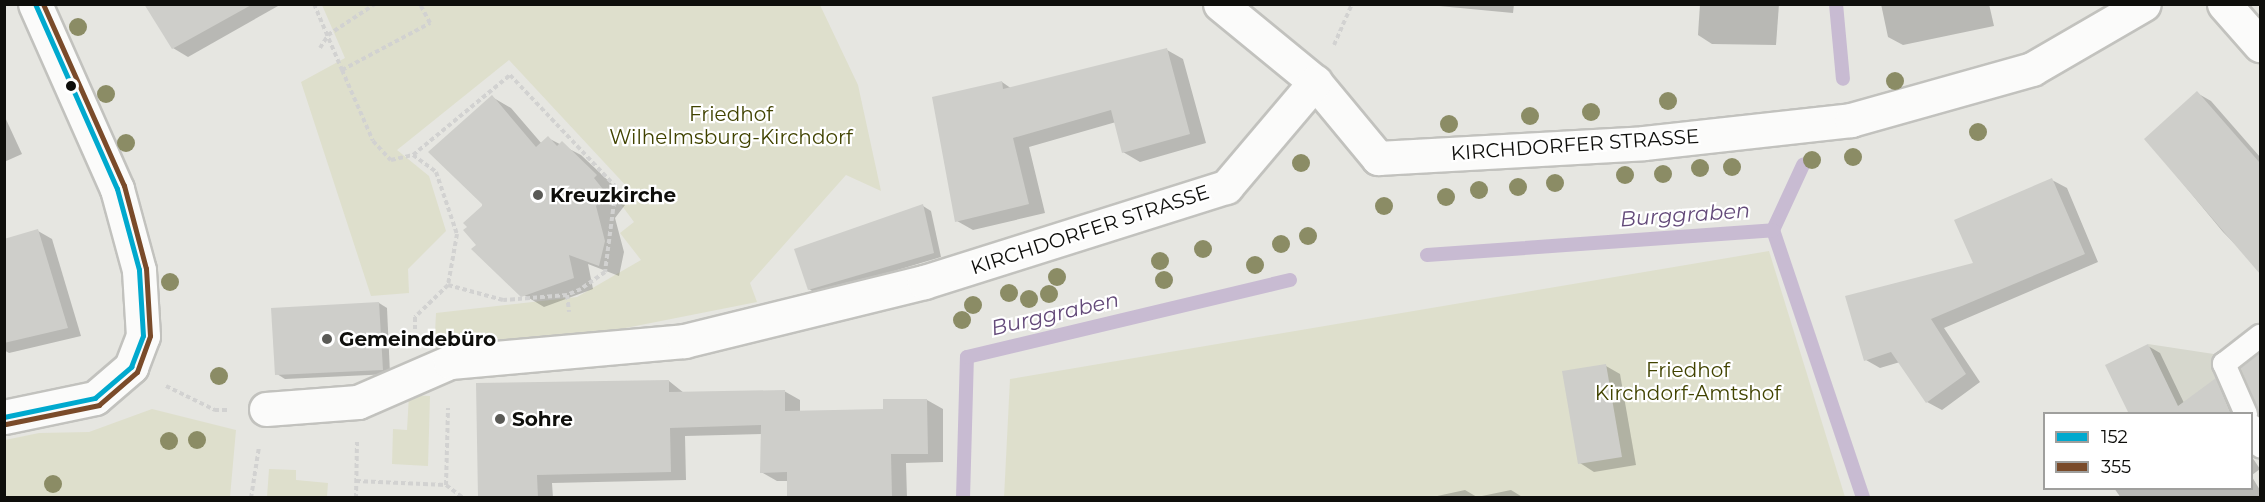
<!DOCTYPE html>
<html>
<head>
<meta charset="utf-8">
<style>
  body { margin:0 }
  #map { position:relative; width:2265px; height:502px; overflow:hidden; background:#e6e6e1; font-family:Montserrat,sans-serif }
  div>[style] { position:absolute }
  .built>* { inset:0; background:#d6d7cd }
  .green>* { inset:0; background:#dedfcc }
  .shadow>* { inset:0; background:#0003 }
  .stream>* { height:14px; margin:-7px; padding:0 7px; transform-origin:7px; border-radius:7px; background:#c8bbd2 }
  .building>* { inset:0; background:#cececa }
  .path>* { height:4px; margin-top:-2px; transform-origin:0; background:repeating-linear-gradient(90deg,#d2d2d1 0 4.5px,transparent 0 7.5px) }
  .roads { filter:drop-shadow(2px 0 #c2c2be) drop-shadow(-2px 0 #c2c2be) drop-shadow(0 2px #c2c2be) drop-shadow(0 -2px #c2c2be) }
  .service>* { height:22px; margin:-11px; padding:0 11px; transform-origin:11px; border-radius:11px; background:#fbfbfa }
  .minor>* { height:33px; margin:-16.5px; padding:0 16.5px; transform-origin:16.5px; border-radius:16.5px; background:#fbfbfa }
  .bus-1>* { height:4.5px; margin:-2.25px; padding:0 2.25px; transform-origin:2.25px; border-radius:2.25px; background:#00a9ce }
  .bus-2>* { height:4.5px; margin:-2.25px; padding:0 2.25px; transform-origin:2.25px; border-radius:2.25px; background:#7a4b2a }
  .trees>* { width:18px; height:18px; margin:-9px; border-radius:50%; background:#8b8c65 }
  .dots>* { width:16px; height:16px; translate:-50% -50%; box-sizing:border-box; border:3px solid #fff; border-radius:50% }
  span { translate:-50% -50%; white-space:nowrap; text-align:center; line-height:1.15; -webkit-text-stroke:4.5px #fff; paint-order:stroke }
  .park-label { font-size:20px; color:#414300 }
  .street-label { font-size:20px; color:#0e0e0b }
  .poi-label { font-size:20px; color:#0e0e0b; font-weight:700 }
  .left { translate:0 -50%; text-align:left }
  .water-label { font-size:21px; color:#644a7a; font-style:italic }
  .frame { position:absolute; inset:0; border:6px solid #0e0e0b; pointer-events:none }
  .legend { position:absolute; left:2043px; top:412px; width:210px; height:78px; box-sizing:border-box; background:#fff; border:2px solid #9f9f9d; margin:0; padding:8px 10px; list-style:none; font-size:18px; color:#0e0e0b }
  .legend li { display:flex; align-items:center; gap:12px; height:30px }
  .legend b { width:30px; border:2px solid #9f9f9d }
</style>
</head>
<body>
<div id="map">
  <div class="built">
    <i style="clip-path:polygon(2148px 344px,2240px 358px,2260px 390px,2236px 413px,2168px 413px,2168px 386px)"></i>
  </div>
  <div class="green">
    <i style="clip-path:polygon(322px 5px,820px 5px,858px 85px,881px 191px,846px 175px,750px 283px,757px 302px,575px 338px,434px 353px,436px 313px,577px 297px,641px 260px,620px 233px,634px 222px,617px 199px,629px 189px,509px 60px,397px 150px,429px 176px,446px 231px,408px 269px,409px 293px,371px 296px,301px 82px,345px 58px)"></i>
    <i style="clip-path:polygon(1769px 251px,1845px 497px,1004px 498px,1010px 379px)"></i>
    <i style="clip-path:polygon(409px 395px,430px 396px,428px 466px,392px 464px,393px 429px,407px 430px)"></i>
    <i style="clip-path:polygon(152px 409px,236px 430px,230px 497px,5px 497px,5px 440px,39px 433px,89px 432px)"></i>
    <i style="clip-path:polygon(269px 469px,296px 470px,296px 480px,328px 483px,327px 497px,267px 497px)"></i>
  </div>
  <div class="shadow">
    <i style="clip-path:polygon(145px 4px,278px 4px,278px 6px,188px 57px,173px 48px)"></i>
    <i style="clip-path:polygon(1418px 4px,1514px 4px,1513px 13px)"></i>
    <i style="clip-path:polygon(1700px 4px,1779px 4px,1776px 45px,1712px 44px,1698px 35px)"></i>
    <i style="clip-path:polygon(1881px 4px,1989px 4px,1994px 26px,1903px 45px,1888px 37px)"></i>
    <i style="clip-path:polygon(1167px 50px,1183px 59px,1206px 143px,1140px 162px,1123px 152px,1116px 122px,1029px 147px,1045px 213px,973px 230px,957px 221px,1002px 82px,1012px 89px)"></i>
    <i style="clip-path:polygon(2197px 93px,2211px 101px,2260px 157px,2260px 269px,2223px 232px,2146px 139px)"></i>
    <i style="clip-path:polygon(492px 97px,511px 108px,542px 144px,548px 138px,581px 155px,615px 187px,612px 189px,625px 205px,615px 218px,624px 252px,619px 276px,588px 264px,593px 289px,544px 307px,524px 295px,479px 245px)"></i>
    <i style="clip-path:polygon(4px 115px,22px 154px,4px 162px)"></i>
    <i style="clip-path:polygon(2052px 180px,2067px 188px,2098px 262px,1944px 328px,1980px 382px,1942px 410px,1927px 402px,1900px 362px,1880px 368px,1866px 360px,1975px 264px)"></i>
    <i style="clip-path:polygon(923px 206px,931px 211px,941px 257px,817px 294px,809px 289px)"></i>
    <i style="clip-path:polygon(38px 231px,52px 239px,81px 336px,9px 353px,4px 350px,4px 241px)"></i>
    <i style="clip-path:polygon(379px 303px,387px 308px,390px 374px,285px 379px,277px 374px)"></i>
    <i style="clip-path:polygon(2148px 346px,2160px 353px,2184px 403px,2216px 380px,2228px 387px,2239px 414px,2130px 414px)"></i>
    <i style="clip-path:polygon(2260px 355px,2260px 398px,2253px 394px,2242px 369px)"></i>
    <i style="clip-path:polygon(1606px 366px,1620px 374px,1636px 465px,1594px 472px,1580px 463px)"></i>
    <i style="clip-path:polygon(669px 381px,684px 393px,784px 391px,800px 400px,800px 412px,885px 411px,927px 400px,943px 409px,943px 462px,906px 463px,907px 498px,789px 498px,790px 481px,777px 481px,761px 472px,762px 434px,685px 436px,686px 480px,552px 483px,553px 498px,480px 498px)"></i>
    <i style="clip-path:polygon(2252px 457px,2260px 469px,2252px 475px)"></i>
    <i style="clip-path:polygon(2252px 477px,2260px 490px,2260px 498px,2121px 498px,2114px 488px,2252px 488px)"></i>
    <i style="clip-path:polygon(1465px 490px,1477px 497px,1511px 490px,1524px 498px,1428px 498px)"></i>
  </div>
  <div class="stream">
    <i style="left:1836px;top:4px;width:75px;rotate:84.7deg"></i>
    <i style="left:1773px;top:230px;width:283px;rotate:71.4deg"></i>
    <i style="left:1773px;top:230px;width:72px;rotate:-65.2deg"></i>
    <i style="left:1427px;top:255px;width:347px;rotate:-4.1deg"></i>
    <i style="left:963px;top:498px;width:141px;rotate:-88.4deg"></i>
    <i style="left:967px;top:357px;width:332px;rotate:-13.4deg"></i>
  </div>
  <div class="building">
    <i style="clip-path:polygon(144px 4px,253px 4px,172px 49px)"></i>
    <i style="clip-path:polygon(1167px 48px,1190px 134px,1122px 153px,1111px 110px,1013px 138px,1029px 204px,955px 222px,932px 97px,1002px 81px,1003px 89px)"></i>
    <i style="clip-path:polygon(2197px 91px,2260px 163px,2260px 274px,2144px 139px)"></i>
    <i style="clip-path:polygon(492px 95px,536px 147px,548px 136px,557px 146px,562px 141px,597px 175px,594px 178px,606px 193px,596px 206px,605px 241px,599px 266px,569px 255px,574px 278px,521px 297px,471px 249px,476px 245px,463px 230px,467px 227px,463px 223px,483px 205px,428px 152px)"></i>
    <i style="clip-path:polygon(2052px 178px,2085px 254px,1931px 319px,1966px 374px,1926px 403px,1891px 352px,1864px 361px,1845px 296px,1973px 263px,1954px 220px)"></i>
    <i style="clip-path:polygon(923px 204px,934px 253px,808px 290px,794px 249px)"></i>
    <i style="clip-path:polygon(38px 229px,68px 328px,4px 343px,4px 239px)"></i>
    <i style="clip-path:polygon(379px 302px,383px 370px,275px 375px,271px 308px)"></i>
    <i style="clip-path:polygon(2148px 344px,2178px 406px,2216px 378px,2231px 414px,2129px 414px,2105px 365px)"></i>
    <i style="clip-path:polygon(2260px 353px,2260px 414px,2259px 414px,2241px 368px)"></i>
    <i style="clip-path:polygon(1606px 364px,1622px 457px,1578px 464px,1562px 371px)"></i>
    <i style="clip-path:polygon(669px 380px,669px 392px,785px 390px,785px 411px,883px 409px,883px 399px,927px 399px,928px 454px,891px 454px,892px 496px,787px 497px,787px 472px,760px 473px,761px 425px,670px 428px,671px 472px,537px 475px,538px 498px,478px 498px,476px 383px)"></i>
  </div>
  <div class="path">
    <i style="left:314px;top:4px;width:72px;rotate:67deg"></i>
    <i style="left:342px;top:70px;width:100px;rotate:-28.1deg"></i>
    <i style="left:430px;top:23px;width:21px;rotate:-118deg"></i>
    <i style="left:1334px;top:45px;width:45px;rotate:-66.3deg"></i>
    <i style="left:320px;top:48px;width:15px;rotate:-58deg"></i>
    <i style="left:328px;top:35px;width:56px;rotate:-33.4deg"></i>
    <i style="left:342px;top:70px;width:77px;rotate:66.4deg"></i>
    <i style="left:373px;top:141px;width:26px;rotate:47deg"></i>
    <i style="left:391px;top:160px;width:23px;rotate:-13deg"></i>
    <i style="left:413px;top:155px;width:29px;rotate:36deg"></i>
    <i style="left:436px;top:172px;width:65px;rotate:71.3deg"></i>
    <i style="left:457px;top:234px;width:52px;rotate:100deg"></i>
    <i style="left:448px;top:285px;width:46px;rotate:135.9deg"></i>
    <i style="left:415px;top:317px;width:15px;rotate:90deg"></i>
    <i style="left:413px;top:155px;width:126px;rotate:-39.5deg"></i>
    <i style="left:510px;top:75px;width:154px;rotate:46.6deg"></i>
    <i style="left:616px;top:187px;width:86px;rotate:97.4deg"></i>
    <i style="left:605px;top:272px;width:29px;rotate:145deg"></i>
    <i style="left:581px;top:289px;width:15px;rotate:157deg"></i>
    <i style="left:567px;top:295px;width:64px;rotate:175.5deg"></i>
    <i style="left:503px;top:300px;width:57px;rotate:-164.7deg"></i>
    <i style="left:567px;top:295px;width:17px;rotate:83deg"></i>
    <i style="left:166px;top:386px;width:55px;rotate:26.1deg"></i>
    <i style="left:215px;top:410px;width:13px"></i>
    <i style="left:356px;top:481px;width:90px;rotate:2.5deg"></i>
    <i style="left:446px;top:485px;width:21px;rotate:37deg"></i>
    <i style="left:446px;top:485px;width:77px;rotate:-88.5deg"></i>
    <i style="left:33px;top:498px;width:19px"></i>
    <i style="left:251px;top:498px;width:52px;rotate:-81.1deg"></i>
    <i style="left:356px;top:498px;width:56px;rotate:-89deg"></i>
  </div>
  <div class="roads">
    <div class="service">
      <i style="left:2246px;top:414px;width:55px;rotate:-113.7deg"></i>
      <i style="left:2224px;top:364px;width:46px;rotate:-37.9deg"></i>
      <i style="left:2252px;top:426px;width:22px;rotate:68deg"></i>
    </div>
    <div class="minor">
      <i style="left:1220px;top:4px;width:123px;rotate:39.4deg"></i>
      <i style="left:1315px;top:82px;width:99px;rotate:50.3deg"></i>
      <i style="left:1378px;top:158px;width:266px;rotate:-3.2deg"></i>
      <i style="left:1644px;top:143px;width:208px;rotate:-6.3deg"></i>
      <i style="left:1851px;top:120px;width:188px;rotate:-15.7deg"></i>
      <i style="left:2032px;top:69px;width:129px;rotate:-30.1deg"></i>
      <i style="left:2224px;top:4px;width:55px;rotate:48.7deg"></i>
      <i style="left:266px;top:409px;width:92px;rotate:-4.4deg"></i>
      <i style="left:358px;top:402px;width:100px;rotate:-23.5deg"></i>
      <i style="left:450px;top:362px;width:235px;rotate:-5.1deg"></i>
      <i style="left:684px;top:341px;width:247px;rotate:-13.8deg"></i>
      <i style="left:924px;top:282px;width:317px;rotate:-17.5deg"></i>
      <i style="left:1226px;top:187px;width:138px;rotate:-49.7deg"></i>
      <i style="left:4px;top:417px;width:93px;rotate:-11.8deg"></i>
      <i style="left:95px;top:398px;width:48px;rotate:-40.7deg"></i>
      <i style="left:131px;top:367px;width:33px;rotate:-69deg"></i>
      <i style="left:143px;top:336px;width:66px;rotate:-93.5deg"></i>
      <i style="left:139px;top:270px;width:84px;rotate:-105.2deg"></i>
      <i style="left:117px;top:189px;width:202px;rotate:-113.9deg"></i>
    </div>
  </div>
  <div class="bus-1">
    <i style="left:4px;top:417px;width:93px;rotate:-11.8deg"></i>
    <i style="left:95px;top:398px;width:48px;rotate:-40.7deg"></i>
    <i style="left:131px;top:367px;width:33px;rotate:-69deg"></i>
    <i style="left:143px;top:336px;width:66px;rotate:-93.5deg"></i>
    <i style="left:139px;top:270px;width:84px;rotate:-105.2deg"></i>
    <i style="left:117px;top:189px;width:202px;rotate:-113.9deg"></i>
  </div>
  <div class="bus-2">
    <i style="left:6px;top:424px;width:95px;rotate:-11.5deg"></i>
    <i style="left:99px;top:405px;width:50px;rotate:-41deg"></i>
    <i style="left:137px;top:372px;width:38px;rotate:-70deg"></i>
    <i style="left:150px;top:336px;width:67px;rotate:-93.4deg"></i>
    <i style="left:146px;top:269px;width:86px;rotate:-104.8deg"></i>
    <i style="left:124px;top:186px;width:199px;rotate:-114deg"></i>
  </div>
  <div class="trees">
    <i style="left:78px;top:27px"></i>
    <i style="left:1895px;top:81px"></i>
    <i style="left:106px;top:94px"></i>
    <i style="left:1668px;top:101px"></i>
    <i style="left:1591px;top:112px"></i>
    <i style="left:1530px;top:116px"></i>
    <i style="left:1449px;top:124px"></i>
    <i style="left:1978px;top:132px"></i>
    <i style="left:126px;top:143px"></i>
    <i style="left:1853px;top:157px"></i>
    <i style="left:1812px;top:160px"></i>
    <i style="left:1301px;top:163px"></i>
    <i style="left:1732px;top:167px"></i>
    <i style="left:1700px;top:168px"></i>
    <i style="left:1663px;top:174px"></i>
    <i style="left:1625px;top:175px"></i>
    <i style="left:1555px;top:183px"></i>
    <i style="left:1518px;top:187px"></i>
    <i style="left:1479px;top:190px"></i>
    <i style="left:1446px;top:197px"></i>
    <i style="left:1384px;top:206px"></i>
    <i style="left:1308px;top:236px"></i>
    <i style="left:1281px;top:244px"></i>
    <i style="left:1203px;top:249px"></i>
    <i style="left:1160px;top:261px"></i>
    <i style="left:1255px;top:265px"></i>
    <i style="left:1057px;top:277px"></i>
    <i style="left:1164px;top:280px"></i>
    <i style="left:170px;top:282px"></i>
    <i style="left:1009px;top:293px"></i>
    <i style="left:1049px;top:294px"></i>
    <i style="left:1029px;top:299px"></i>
    <i style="left:973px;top:305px"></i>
    <i style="left:962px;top:320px"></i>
    <i style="left:219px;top:376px"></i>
    <i style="left:197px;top:440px"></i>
    <i style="left:169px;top:441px"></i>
    <i style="left:53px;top:484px"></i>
  </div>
  <div class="dots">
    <i style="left:71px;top:86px;background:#0e0e0b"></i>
    <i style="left:538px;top:195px;background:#5a5a56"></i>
    <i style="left:327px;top:339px;background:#5a5a56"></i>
    <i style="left:500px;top:419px;background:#5a5a56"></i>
  </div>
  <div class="park-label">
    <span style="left:731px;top:126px">Friedhof<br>Wilhelmsburg-Kirchdorf</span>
    <span style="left:1688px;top:382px">Friedhof<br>Kirchdorf-Amtshof</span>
  </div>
  <div class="street-label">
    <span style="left:1575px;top:145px;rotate:-4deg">KIRCHDORFER STRASSE</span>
    <span style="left:1090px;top:230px;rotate:-18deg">KIRCHDORFER STRASSE</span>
  </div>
  <div class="poi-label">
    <span class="left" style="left:550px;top:195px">Kreuzkirche</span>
    <span class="left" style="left:339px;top:339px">Gemeindebüro</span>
    <span class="left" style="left:512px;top:419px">Sohre</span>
  </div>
  <div class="water-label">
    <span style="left:1685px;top:215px;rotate:-4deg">Burggraben</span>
    <span style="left:1055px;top:314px;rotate:-13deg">Burggraben</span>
  </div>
  <div class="frame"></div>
  <ul class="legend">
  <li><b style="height:8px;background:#00a9ce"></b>152</li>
  <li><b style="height:8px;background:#7a4b2a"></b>355</li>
  </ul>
</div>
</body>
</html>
